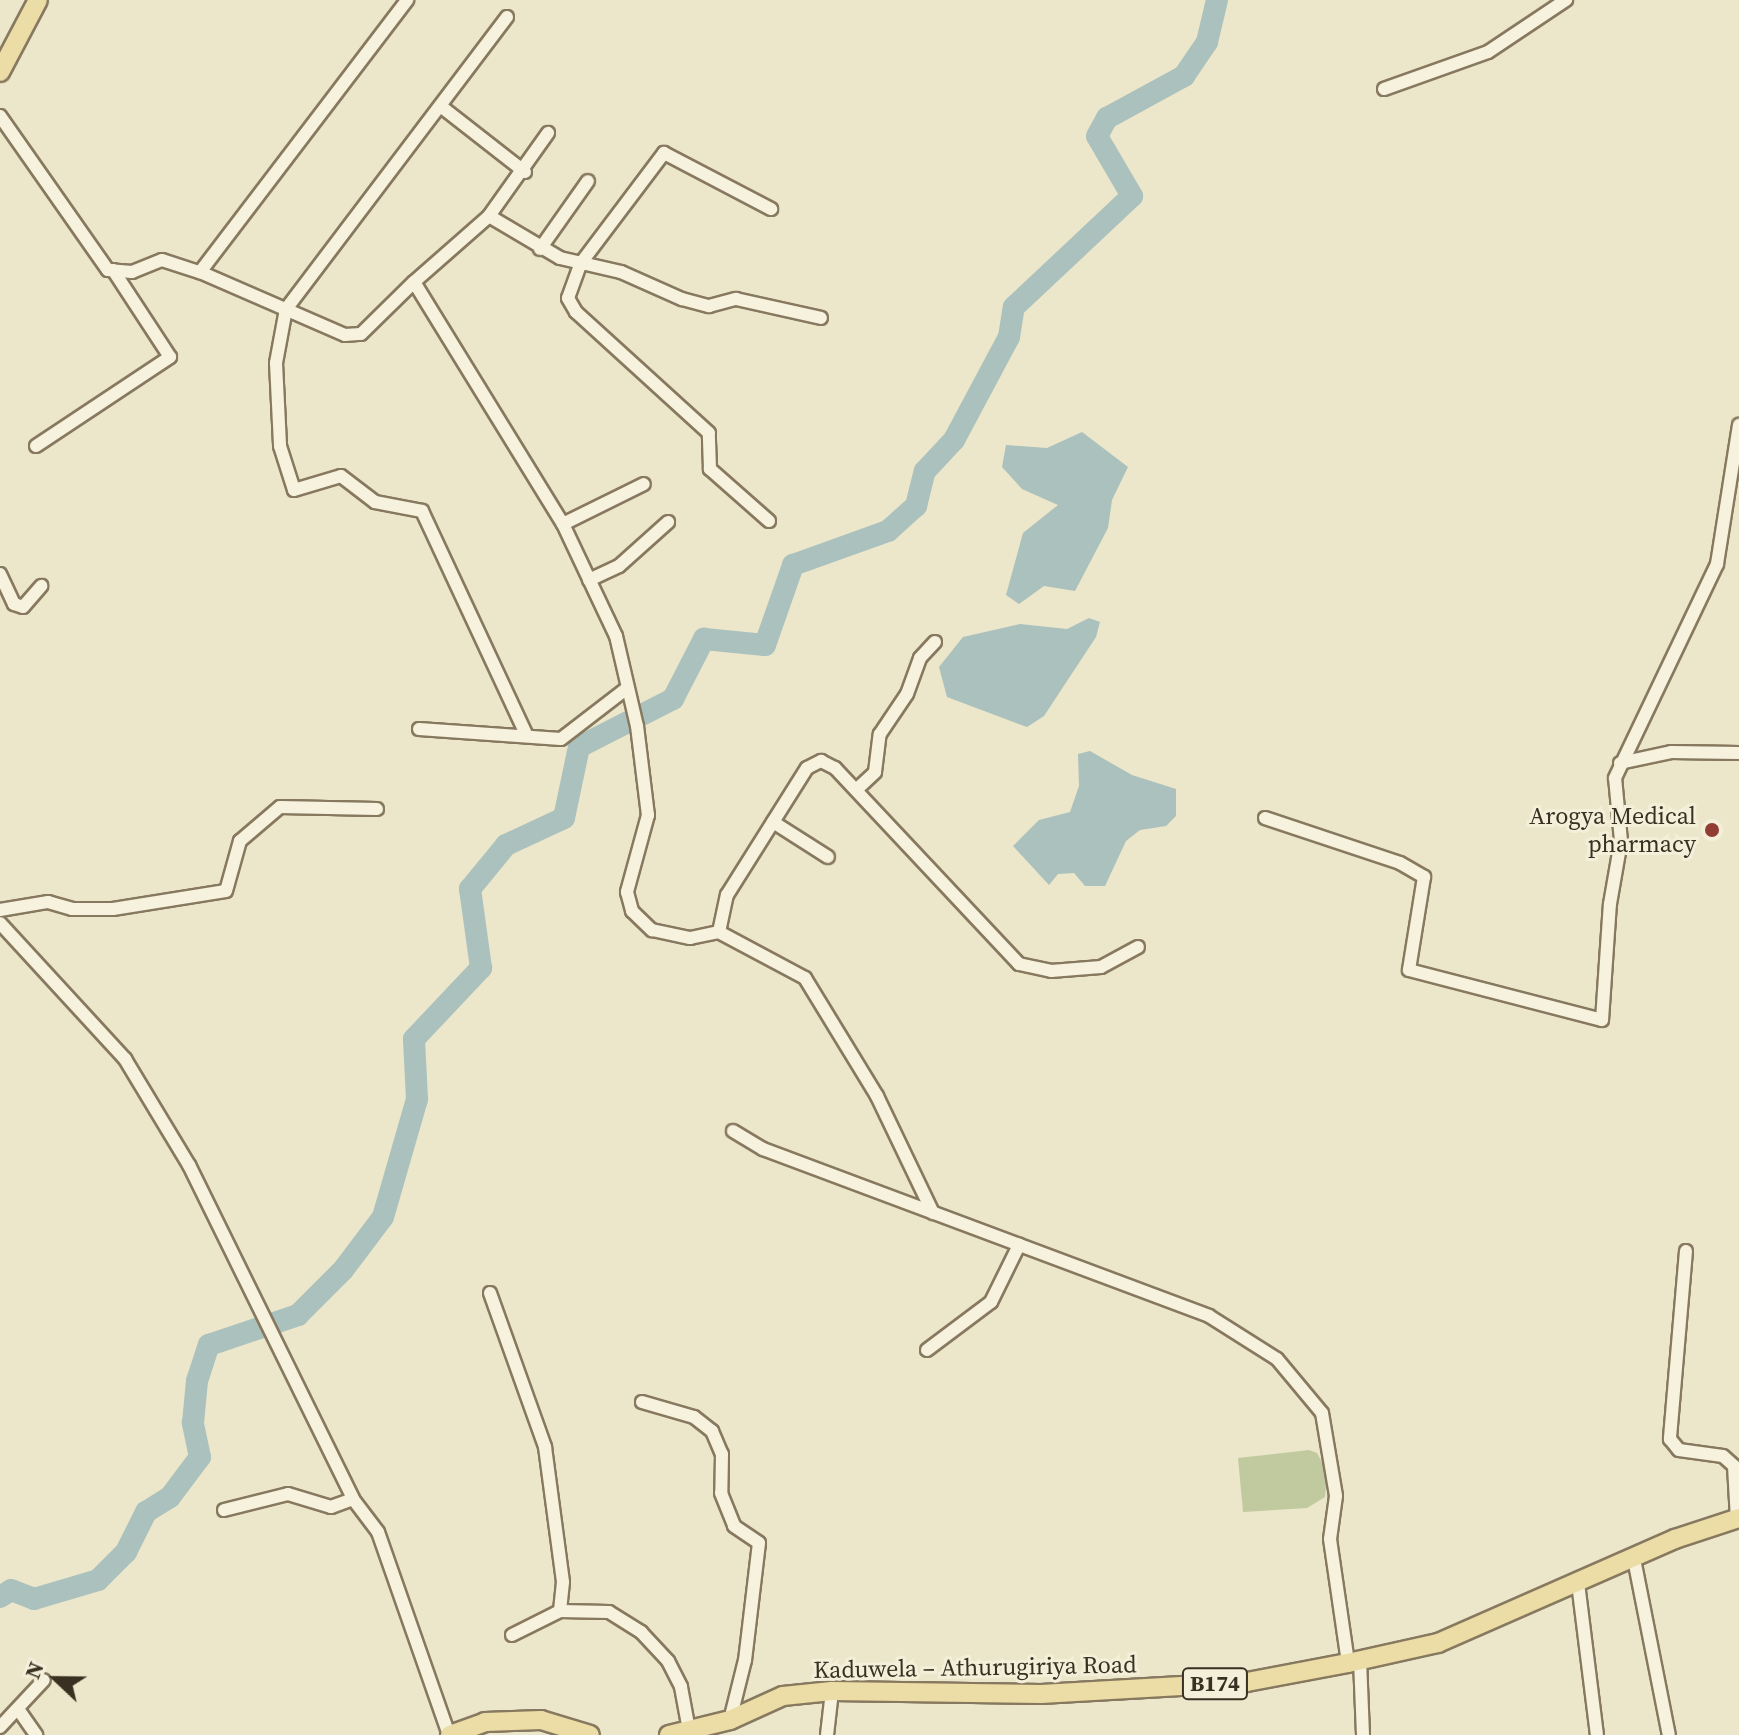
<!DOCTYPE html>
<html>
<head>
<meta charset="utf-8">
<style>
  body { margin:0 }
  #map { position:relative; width:1739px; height:1735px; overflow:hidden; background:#ece6ca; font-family:"Source Serif 4",serif }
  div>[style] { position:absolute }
  .green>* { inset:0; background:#c0ca9e }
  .water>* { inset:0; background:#aac1bd }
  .river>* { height:22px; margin:-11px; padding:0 11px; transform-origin:11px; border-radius:11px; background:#aac1bd }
  .roads { filter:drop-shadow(2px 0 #87795f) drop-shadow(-2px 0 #87795f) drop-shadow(0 2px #87795f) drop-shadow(0 -2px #87795f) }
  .minor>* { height:12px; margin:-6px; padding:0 6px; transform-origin:6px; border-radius:6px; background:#f7f2dd }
  .primary>* { height:18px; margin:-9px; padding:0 9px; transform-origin:9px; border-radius:9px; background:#ebdda5 }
  .dots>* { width:22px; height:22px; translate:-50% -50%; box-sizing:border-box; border:4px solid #f4efd9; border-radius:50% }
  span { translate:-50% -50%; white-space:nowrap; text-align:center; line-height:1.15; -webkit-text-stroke:6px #f4efd9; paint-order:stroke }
  .shield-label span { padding:2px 6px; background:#f4efd9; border:2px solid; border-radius:6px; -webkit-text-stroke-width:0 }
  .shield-label { font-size:22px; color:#393022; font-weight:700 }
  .poi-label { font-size:24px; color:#393022 }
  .right { translate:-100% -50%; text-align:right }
  .street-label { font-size:24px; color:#393022 }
  .north { position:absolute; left:16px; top:1639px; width:80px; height:80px; -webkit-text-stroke:6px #f4efd9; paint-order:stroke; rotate:292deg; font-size:22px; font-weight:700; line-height:32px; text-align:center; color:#393022 }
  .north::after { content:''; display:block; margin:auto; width:28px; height:36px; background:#393022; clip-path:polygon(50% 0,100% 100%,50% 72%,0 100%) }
</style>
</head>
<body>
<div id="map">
  <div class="green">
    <i style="clip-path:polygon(1309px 1450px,1317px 1453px,1327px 1472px,1325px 1497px,1307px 1508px,1243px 1512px,1238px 1458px)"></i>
  </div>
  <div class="water">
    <i style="clip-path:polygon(1082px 432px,1128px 467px,1112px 500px,1108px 528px,1075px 591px,1044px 586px,1019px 604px,1006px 595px,1023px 533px,1058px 505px,1022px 489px,1002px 467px,1006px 445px,1047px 448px)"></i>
    <i style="clip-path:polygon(1089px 618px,1100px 622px,1096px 637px,1044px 716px,1027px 727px,947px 697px,939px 667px,963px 637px,1020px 624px,1067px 629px)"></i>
    <i style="clip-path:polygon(1090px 751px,1132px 775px,1176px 789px,1176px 816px,1166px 826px,1140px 830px,1126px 841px,1105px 886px,1085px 886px,1074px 873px,1058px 874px,1049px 885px,1013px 846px,1039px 820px,1070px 812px,1079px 786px,1078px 754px)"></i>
  </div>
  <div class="river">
    <i style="left:0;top:1597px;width:13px;rotate:-32deg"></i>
    <i style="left:11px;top:1590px;width:25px;rotate:21deg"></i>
    <i style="left:34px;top:1599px;width:67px;rotate:-16.5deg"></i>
    <i style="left:98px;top:1580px;width:40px;rotate:-45deg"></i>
    <i style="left:126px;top:1552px;width:45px;rotate:-63.4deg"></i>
    <i style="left:146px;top:1512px;width:28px;rotate:-32deg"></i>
    <i style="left:170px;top:1497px;width:50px;rotate:-53.1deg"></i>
    <i style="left:200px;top:1457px;width:35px;rotate:-102deg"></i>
    <i style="left:193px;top:1423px;width:42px;rotate:-84.6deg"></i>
    <i style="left:197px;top:1381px;width:38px;rotate:-72deg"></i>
    <i style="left:209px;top:1345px;width:94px;rotate:-18.6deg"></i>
    <i style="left:298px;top:1315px;width:64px;rotate:-45deg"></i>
    <i style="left:343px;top:1270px;width:66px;rotate:-53deg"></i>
    <i style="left:383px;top:1217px;width:123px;rotate:-73.9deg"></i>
    <i style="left:417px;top:1099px;width:60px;rotate:-92.9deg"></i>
    <i style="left:414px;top:1039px;width:98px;rotate:-46.7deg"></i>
    <i style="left:481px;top:968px;width:80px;rotate:-97.9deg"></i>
    <i style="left:470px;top:889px;width:57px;rotate:-50.7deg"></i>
    <i style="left:506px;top:845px;width:64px;rotate:-25deg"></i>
    <i style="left:564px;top:818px;width:73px;rotate:-78.1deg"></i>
    <i style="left:579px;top:747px;width:106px;rotate:-27.1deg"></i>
    <i style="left:673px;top:699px;width:68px;rotate:-62.7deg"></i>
    <i style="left:704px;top:639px;width:61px;rotate:5.6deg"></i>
    <i style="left:765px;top:645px;width:85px;rotate:-70.7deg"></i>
    <i style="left:793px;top:565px;width:101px;rotate:-19.7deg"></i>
    <i style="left:888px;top:531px;width:38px;rotate:-42deg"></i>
    <i style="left:916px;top:506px;width:36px;rotate:-76deg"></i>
    <i style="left:925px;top:471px;width:42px;rotate:-46.9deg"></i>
    <i style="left:954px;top:440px;width:117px;rotate:-61.9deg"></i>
    <i style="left:1009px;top:337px;width:30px;rotate:-81deg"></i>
    <i style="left:1014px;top:307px;width:162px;rotate:-43.2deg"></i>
    <i style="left:1132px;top:196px;width:69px;rotate:-120.3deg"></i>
    <i style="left:1097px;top:136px;width:21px;rotate:-61deg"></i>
    <i style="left:1107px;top:118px;width:88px;rotate:-28.6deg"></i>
    <i style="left:1184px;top:76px;width:41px;rotate:-55.9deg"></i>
    <i style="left:1207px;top:42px;width:43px;rotate:-76.6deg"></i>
  </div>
  <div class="roads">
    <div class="minor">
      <i style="left:507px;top:17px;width:366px;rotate:127.1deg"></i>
      <i style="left:286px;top:309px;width:55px;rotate:100.5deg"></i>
      <i style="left:276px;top:363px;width:83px;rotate:87.2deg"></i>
      <i style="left:280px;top:446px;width:46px;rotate:72.3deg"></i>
      <i style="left:294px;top:490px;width:49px;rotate:-16.6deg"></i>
      <i style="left:341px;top:476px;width:43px;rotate:37.4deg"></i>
      <i style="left:375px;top:502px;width:48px;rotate:10.8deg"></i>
      <i style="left:422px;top:511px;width:246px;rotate:65deg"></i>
      <i style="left:1384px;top:89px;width:110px;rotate:-19.6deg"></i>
      <i style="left:1488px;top:52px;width:94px;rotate:-33.7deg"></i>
      <i style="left:443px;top:108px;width:104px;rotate:38deg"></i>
      <i style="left:0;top:116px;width:188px;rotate:55deg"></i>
      <i style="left:108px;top:270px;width:24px;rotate:5deg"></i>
      <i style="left:132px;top:272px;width:32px;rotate:-22deg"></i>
      <i style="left:162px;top:260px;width:40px;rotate:18deg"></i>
      <i style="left:200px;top:272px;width:158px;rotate:23.5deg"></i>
      <i style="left:345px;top:335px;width:16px;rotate:-4deg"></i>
      <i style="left:361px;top:334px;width:74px;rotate:-44.5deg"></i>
      <i style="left:414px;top:282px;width:284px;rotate:58.4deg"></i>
      <i style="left:563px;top:524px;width:124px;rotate:64.7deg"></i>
      <i style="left:616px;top:636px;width:92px;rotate:76.9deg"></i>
      <i style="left:637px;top:726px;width:90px;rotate:83deg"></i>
      <i style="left:648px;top:815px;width:80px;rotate:105.3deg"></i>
      <i style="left:627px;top:892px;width:20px;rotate:75deg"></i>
      <i style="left:632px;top:911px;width:28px;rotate:44deg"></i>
      <i style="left:652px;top:930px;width:39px;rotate:12deg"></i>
      <i style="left:690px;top:938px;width:30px;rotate:-12deg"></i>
      <i style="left:489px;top:216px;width:82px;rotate:30.6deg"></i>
      <i style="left:560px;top:258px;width:63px;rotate:12.9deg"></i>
      <i style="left:621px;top:272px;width:67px;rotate:23.9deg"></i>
      <i style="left:682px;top:299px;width:28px;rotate:15deg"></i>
      <i style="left:709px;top:306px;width:28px;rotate:-15deg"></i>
      <i style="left:736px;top:299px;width:87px;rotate:12.6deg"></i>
      <i style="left:540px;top:249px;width:83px;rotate:-54.8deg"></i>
      <i style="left:200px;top:272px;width:342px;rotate:-52.7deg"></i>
      <i style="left:414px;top:282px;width:100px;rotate:-41.3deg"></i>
      <i style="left:489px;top:216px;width:102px;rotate:-54.6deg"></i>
      <i style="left:36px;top:446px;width:161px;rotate:-33.6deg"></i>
      <i style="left:170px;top:357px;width:104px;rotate:-123.2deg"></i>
      <i style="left:769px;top:521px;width:79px;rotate:-138.6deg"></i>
      <i style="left:710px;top:469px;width:36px;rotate:-92deg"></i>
      <i style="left:709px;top:433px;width:180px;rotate:-137.7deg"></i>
      <i style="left:576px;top:312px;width:16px;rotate:-120deg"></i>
      <i style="left:568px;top:298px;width:37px;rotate:-70deg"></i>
      <i style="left:581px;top:263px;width:138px;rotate:-53deg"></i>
      <i style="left:664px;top:153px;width:121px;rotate:27.6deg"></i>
      <i style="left:563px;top:524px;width:90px;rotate:-26.3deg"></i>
      <i style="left:0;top:574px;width:33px;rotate:65deg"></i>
      <i style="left:14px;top:604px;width:9px;rotate:18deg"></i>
      <i style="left:23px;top:607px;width:28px;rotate:-49deg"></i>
      <i style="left:589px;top:580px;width:33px;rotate:-25deg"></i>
      <i style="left:619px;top:566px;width:66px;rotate:-41.9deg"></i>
      <i style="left:419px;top:729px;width:142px;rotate:4deg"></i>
      <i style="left:561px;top:739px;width:82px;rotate:-37.6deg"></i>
      <i style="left:1620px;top:763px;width:52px;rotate:-12.2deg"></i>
      <i style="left:1671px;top:752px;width:68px;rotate:0.8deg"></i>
      <i style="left:856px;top:790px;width:26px;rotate:-43deg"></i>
      <i style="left:875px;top:772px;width:38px;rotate:-83deg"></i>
      <i style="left:880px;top:734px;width:48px;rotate:-56deg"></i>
      <i style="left:907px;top:694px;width:38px;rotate:-70deg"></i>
      <i style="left:920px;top:658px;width:22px;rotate:-47deg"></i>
      <i style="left:1265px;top:818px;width:142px;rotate:18.4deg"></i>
      <i style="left:1400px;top:863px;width:28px;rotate:30deg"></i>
      <i style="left:1424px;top:877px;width:94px;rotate:99.2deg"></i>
      <i style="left:1409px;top:970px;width:199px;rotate:14.5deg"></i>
      <i style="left:1602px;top:1020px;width:116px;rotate:-86.1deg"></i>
      <i style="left:1610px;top:904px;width:64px;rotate:-80.1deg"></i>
      <i style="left:1621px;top:841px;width:63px;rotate:-95.4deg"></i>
      <i style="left:1615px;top:778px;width:237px;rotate:-64.5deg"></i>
      <i style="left:1717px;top:564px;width:141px;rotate:-81deg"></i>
      <i style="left:773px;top:822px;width:65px;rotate:32.5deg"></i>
      <i style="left:0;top:910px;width:49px;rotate:-9.5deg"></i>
      <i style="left:48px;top:902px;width:25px;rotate:16deg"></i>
      <i style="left:72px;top:909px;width:41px"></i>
      <i style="left:113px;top:909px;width:114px;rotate:-9.1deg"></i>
      <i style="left:226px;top:891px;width:52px;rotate:-74.4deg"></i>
      <i style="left:240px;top:841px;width:52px;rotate:-40.4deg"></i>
      <i style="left:280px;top:807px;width:97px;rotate:1.2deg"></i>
      <i style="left:0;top:923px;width:185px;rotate:47.4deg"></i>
      <i style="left:125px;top:1059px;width:124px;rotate:58.9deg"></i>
      <i style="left:189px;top:1165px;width:372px;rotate:63.8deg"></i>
      <i style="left:353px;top:1499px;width:41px;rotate:52.9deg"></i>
      <i style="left:378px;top:1532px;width:215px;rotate:70.7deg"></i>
      <i style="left:733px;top:1131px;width:35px;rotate:31deg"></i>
      <i style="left:763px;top:1149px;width:476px;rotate:20.5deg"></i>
      <i style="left:1209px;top:1316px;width:80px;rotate:32.3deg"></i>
      <i style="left:1277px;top:1359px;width:70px;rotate:50.2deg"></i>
      <i style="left:1322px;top:1413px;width:84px;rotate:80.4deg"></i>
      <i style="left:1336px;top:1496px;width:43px;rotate:97.9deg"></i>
      <i style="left:1330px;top:1539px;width:125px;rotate:81.7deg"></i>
      <i style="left:933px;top:1213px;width:130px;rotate:-115.6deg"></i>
      <i style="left:877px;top:1096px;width:138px;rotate:-121.4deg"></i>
      <i style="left:805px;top:978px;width:98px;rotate:-151.9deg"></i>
      <i style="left:719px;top:932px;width:38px;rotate:-78deg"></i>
      <i style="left:727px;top:895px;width:150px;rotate:-57.8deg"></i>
      <i style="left:807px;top:768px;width:16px;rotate:-27deg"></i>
      <i style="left:821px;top:761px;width:16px;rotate:27deg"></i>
      <i style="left:835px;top:768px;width:269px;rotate:46.8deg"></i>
      <i style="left:1019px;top:964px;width:33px;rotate:12deg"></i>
      <i style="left:1051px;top:971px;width:50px;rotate:-4.6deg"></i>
      <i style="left:1101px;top:967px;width:42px;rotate:-28.4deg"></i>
      <i style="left:1686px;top:1251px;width:189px;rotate:94.9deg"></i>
      <i style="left:1670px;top:1439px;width:14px;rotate:51deg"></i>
      <i style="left:1679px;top:1450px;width:44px;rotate:7.8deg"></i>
      <i style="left:1723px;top:1456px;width:15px;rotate:42deg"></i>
      <i style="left:1734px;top:1466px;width:53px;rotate:86.8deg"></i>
      <i style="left:490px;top:1293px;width:164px;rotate:70.3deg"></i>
      <i style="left:545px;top:1447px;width:136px;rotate:82.4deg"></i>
      <i style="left:563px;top:1582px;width:29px;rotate:96deg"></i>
      <i style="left:927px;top:1350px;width:80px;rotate:-36.9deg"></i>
      <i style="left:991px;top:1302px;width:64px;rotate:-63.8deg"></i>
      <i style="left:642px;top:1402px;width:54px;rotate:16.1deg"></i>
      <i style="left:694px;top:1417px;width:23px;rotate:38deg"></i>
      <i style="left:712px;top:1431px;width:25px;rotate:67deg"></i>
      <i style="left:722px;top:1454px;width:39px;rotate:91deg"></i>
      <i style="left:721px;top:1493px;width:35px;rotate:68deg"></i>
      <i style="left:734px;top:1526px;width:30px;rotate:34deg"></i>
      <i style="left:759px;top:1543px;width:118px;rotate:96.8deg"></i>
      <i style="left:745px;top:1660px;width:62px;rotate:104deg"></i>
      <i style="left:224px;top:1510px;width:66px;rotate:-14deg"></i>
      <i style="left:288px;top:1494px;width:45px;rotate:16.8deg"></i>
      <i style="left:331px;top:1507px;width:23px;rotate:-20deg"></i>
      <i style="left:1634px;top:1559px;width:179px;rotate:78.8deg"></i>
      <i style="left:1578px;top:1583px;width:153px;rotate:82.9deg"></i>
      <i style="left:512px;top:1635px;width:54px;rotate:-26.6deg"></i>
      <i style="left:560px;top:1611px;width:49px;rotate:1.2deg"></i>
      <i style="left:609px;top:1612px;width:38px;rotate:32deg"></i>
      <i style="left:641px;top:1632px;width:40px;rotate:47deg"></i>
      <i style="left:668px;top:1661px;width:29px;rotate:63deg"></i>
      <i style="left:681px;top:1687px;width:44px;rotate:79.5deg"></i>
      <i style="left:1360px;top:1660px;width:75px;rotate:87.7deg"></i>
      <i style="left:18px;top:1709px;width:32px;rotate:55deg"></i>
      <i style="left:0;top:1727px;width:64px;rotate:-46.9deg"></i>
      <i style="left:827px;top:1735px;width:44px;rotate:-83.5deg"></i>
    </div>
    <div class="primary">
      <i style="left:0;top:72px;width:81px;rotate:-62.2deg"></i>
      <i style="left:450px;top:1735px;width:37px;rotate:-20deg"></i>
      <i style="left:485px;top:1722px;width:56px;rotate:-2deg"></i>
      <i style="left:541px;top:1720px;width:51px;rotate:17deg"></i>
      <i style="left:669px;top:1735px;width:63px;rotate:-13.8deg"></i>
      <i style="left:730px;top:1720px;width:58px;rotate:-24.4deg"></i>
      <i style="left:783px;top:1696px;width:49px;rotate:-5.8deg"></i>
      <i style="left:832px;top:1691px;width:209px;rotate:0.8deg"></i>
      <i style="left:1041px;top:1694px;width:206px;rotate:-3.3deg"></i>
      <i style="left:1247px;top:1682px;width:103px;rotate:-10.7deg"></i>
      <i style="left:1348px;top:1663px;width:92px;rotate:-12.5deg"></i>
      <i style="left:1438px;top:1643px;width:259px;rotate:-23.7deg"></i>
      <i style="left:1675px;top:1539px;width:67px;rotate:-18.2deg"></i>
    </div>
  </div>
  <div class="dots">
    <i style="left:1712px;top:830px;background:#923d33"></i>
  </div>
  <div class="shield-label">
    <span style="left:1215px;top:1684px">B174</span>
  </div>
  <div class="poi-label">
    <span class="right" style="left:1696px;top:830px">Arogya Medical<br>pharmacy</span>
  </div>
  <div class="street-label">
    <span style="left:975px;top:1667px;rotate:-1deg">Kaduwela – Athurugiriya Road</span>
  </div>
  <div class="north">N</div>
</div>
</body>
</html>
